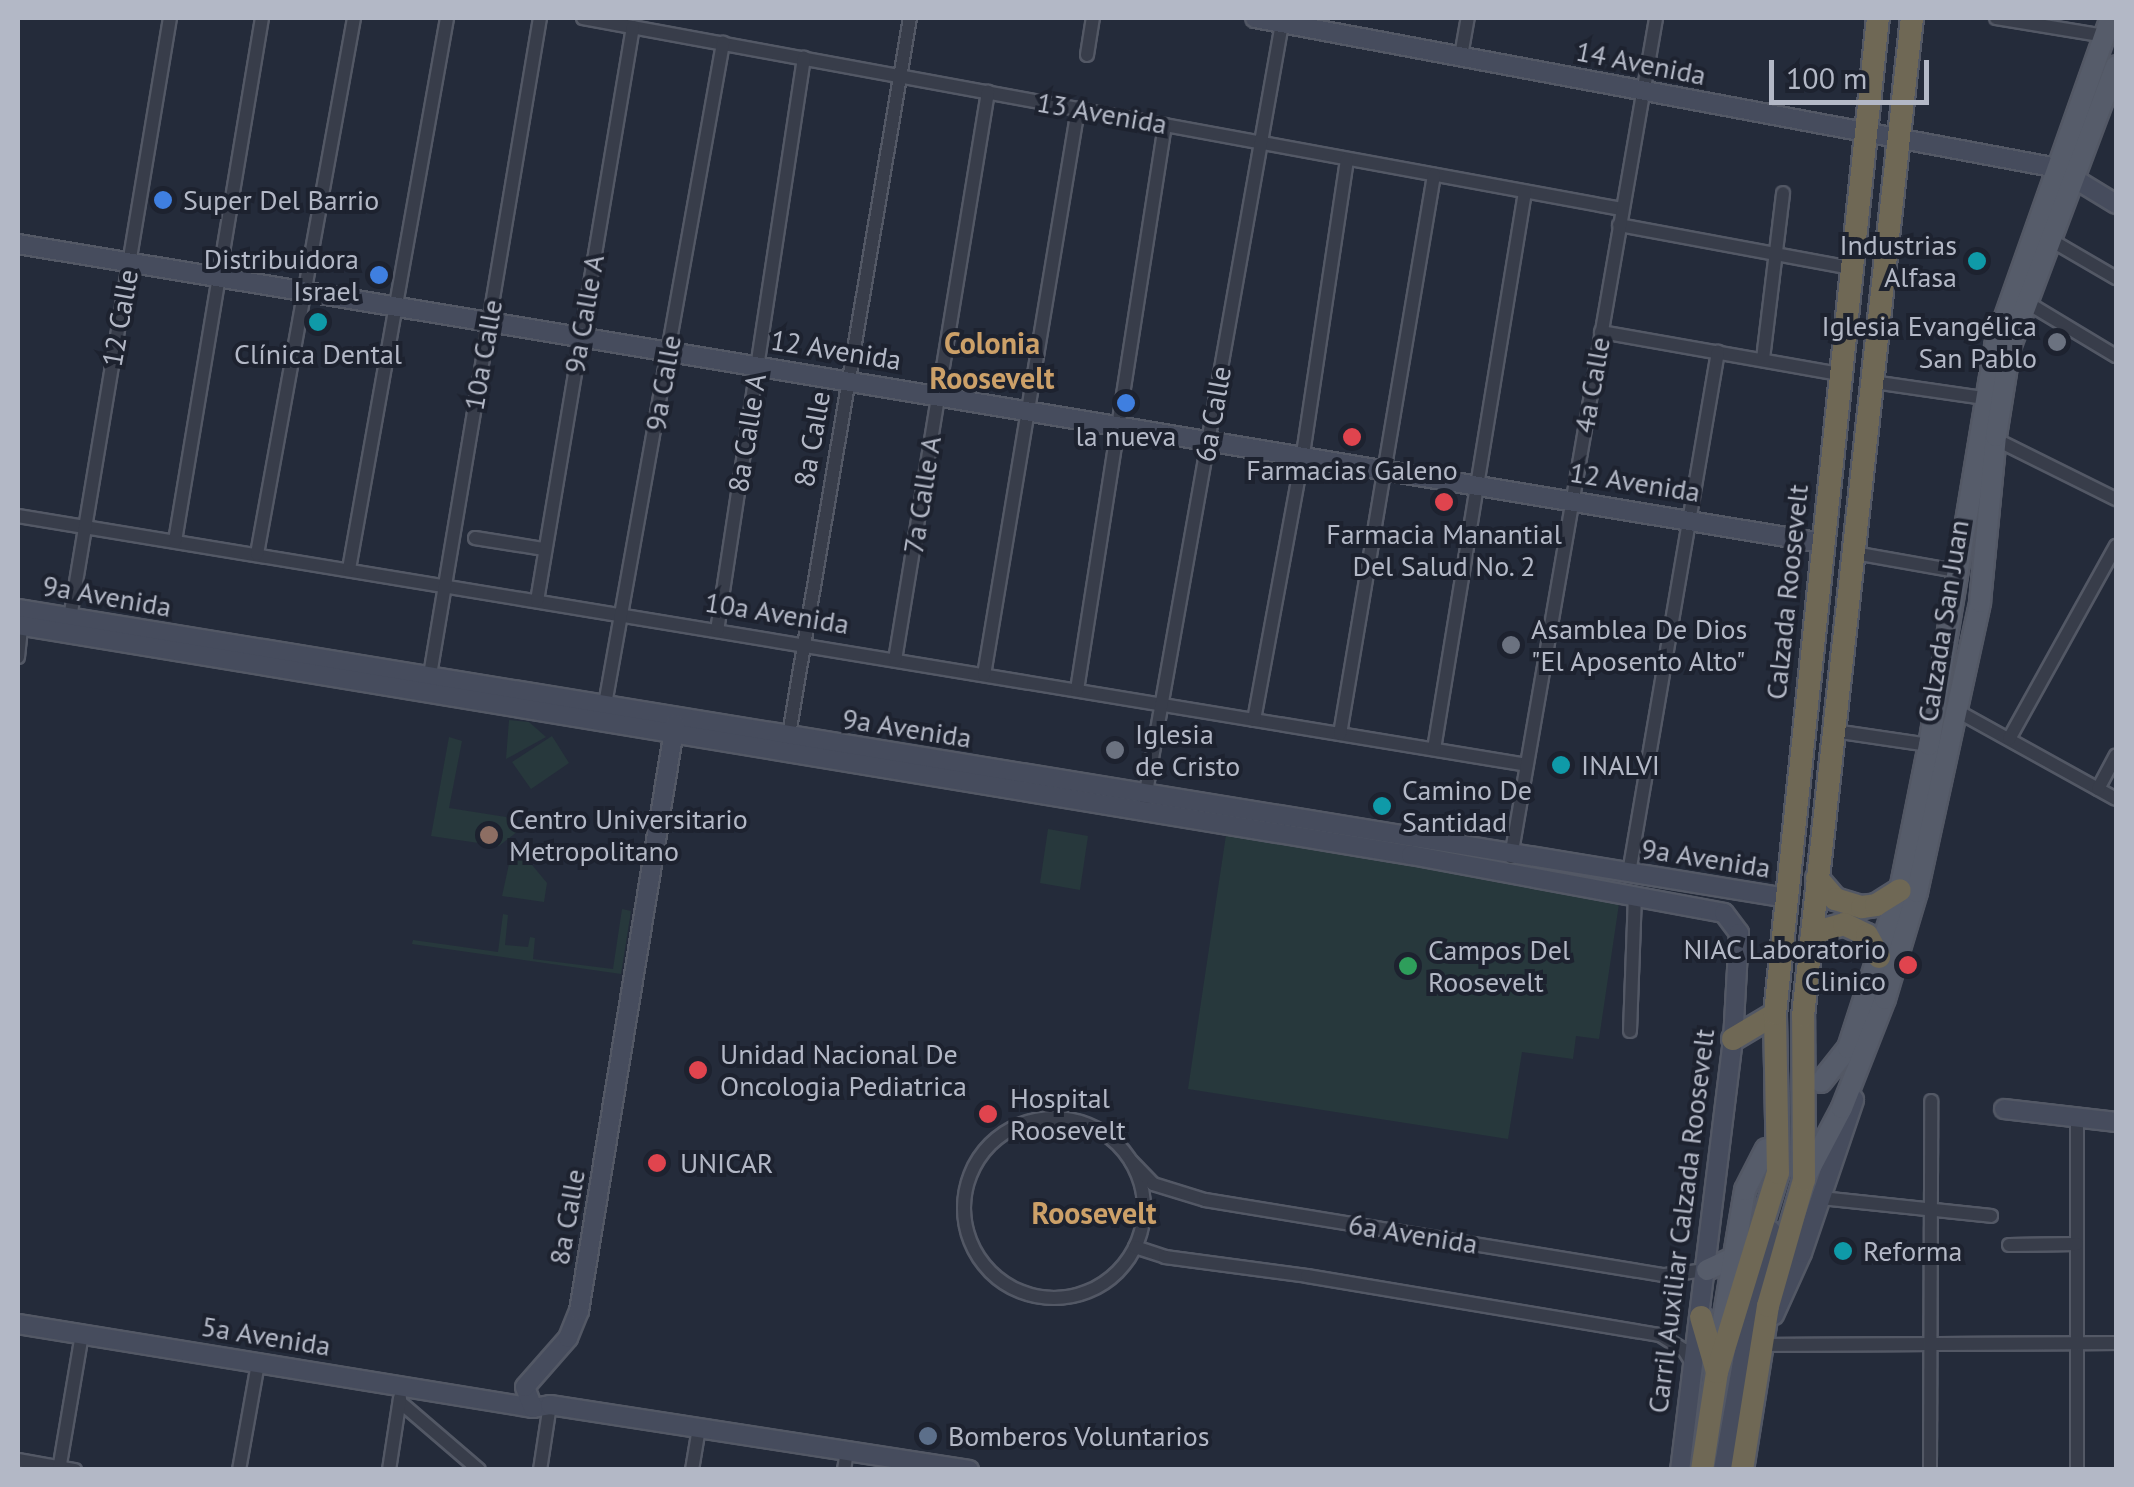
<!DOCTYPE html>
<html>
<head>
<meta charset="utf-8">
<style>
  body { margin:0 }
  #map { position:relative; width:2134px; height:1487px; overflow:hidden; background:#242b3a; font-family:"PT Sans",sans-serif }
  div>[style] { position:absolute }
  .green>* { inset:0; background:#27383c }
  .roads { filter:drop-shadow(2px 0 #535865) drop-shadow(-2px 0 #535865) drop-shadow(0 2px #535865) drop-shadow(0 -2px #535865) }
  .street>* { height:12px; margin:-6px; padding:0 6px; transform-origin:6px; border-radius:6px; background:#383d4a }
  .street>.ring { margin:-6px; padding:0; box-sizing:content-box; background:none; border:12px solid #383d4a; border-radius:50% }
  .secondary>* { height:18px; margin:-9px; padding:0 9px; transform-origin:9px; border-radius:9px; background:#464c5d }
  .primary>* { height:20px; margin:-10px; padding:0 10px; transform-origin:10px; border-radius:10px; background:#565c6a }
  .highway>* { height:22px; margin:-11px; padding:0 11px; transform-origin:11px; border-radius:11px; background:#6f6855 }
  .dots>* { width:28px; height:28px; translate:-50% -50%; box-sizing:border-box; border:5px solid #1d222f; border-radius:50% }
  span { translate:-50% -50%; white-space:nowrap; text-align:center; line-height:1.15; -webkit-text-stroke:8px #1d222f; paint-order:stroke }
  .street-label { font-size:28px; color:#b3b8c6 }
  .poi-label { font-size:28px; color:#b3b8c6 }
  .left { translate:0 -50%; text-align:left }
  .right { translate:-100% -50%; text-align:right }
  .neighbourhood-label { font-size:30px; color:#cca068; font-weight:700 }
  .frame { position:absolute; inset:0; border:20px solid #b3b8c6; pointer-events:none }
  .scale { position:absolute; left:1769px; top:60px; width:160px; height:45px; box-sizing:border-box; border:5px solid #b3b8c6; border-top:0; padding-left:12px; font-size:30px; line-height:35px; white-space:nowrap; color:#b3b8c6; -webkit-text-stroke:8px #1d222f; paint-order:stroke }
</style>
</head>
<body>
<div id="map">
  <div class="green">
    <i style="clip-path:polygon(509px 720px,529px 722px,546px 737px,506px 759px)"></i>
    <i style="clip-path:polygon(552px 736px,569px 763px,531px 789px,512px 762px)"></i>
    <i style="clip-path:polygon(449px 737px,462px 741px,449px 808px,506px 817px,518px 831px,499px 846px,431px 836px)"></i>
    <i style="clip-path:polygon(1048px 829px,1088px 836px,1080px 890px,1040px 883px)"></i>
    <i style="clip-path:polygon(1226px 835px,1620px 897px,1599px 1039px,1576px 1036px,1573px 1059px,1522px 1052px,1508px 1139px,1188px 1089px)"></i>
    <i style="clip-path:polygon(523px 854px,547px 883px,544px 902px,502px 896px,509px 864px)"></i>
    <i style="clip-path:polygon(622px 909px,631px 911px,621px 974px,412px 944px,413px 940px,498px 952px,503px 914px,508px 915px,505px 945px,528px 947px,530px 937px,535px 938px,533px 959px,613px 969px)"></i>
  </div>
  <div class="roads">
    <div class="street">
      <i style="left:583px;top:18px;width:1056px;rotate:10.42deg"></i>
      <i style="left:1996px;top:18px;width:110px;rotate:9.4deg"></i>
      <i style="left:1087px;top:55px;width:37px;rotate:-81deg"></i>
      <i style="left:1461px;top:56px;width:39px;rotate:-80deg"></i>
      <i style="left:1619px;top:225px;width:236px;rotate:10.5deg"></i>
      <i style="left:2049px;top:239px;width:78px;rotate:30.2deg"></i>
      <i style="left:2026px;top:302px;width:105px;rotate:31deg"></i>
      <i style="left:1601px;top:332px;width:243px;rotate:10deg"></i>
      <i style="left:1763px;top:359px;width:167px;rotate:-83.1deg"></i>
      <i style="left:1873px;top:382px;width:112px;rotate:8.2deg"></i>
      <i style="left:1989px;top:436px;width:142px;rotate:26.4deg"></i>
      <i style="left:18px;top:516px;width:1529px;rotate:9.37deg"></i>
      <i style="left:475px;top:538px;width:70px;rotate:9.1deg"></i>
      <i style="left:175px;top:541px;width:530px;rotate:-80.56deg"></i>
      <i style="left:1854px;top:553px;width:104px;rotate:10deg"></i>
      <i style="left:257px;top:554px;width:545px;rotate:-79.74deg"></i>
      <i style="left:349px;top:569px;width:560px;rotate:-79.91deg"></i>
      <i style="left:537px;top:601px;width:582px;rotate:-80.51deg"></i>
      <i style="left:70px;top:618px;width:608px;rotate:-80.54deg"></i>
      <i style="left:717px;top:631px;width:580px;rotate:-81.37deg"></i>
      <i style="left:18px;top:657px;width:31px;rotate:-84deg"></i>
      <i style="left:895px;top:660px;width:576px;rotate:-80.7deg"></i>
      <i style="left:984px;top:675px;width:574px;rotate:-80.57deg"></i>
      <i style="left:429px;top:681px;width:672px;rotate:-80.5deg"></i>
      <i style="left:1077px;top:690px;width:572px;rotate:-81.15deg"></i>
      <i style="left:604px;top:710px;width:678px;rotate:-79.88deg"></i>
      <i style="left:1959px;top:712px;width:179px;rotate:29deg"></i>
      <i style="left:1254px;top:720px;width:270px;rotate:-79.6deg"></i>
      <i style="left:1303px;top:454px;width:298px;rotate:-81.5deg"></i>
      <i style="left:1834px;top:731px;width:96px;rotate:8.4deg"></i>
      <i style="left:1340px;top:734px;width:567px;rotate:-80.45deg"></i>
      <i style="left:2009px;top:739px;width:221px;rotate:-61deg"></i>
      <i style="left:788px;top:740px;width:732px;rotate:-80.41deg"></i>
      <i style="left:1434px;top:749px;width:564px;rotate:-80.72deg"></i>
      <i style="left:2098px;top:789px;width:38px;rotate:-62deg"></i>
      <i style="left:1145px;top:798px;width:792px;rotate:-79.97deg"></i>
      <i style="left:1511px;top:857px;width:851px;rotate:-80.19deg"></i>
      <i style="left:1629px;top:873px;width:529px;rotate:-80.31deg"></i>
      <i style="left:1630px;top:1031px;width:136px;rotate:-87.9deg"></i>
      <i style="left:2077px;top:1118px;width:352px;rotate:90deg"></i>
      <i class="ring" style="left:964px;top:1118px;width:168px;height:168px"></i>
      <i style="left:1131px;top:1161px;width:32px;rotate:46deg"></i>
      <i style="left:1153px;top:1184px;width:54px;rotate:17.1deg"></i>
      <i style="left:1205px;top:1200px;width:466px;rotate:9.3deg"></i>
      <i style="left:1665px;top:1275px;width:42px;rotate:-6.8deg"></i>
      <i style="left:1821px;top:1198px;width:171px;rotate:6deg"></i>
      <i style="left:2009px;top:1245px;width:68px;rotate:-0.8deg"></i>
      <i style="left:1135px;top:1247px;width:32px;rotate:18deg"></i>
      <i style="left:1165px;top:1257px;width:143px;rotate:7.6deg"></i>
      <i style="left:1307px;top:1276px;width:358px;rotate:9.5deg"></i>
      <i style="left:1660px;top:1335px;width:28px;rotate:32deg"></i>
      <i style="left:1684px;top:1350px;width:15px;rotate:58deg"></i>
      <i style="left:1761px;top:1345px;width:355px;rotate:-0.3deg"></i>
      <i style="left:400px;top:1402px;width:104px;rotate:40.7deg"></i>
      <i style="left:18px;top:1460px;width:58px;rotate:10deg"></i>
      <i style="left:59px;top:1470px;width:138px;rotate:-80.4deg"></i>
      <i style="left:239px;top:1470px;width:109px;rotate:-79.9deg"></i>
      <i style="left:389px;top:1470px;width:73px;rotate:-81.3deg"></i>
      <i style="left:540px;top:1470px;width:66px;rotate:-81.3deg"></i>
      <i style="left:692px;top:1470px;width:43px;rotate:-80.5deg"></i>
      <i style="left:844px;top:1470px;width:19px;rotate:-81deg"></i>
      <i style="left:1930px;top:1470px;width:369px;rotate:-89.8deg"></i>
    </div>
    <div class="secondary">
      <i style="left:1255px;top:18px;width:816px;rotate:10.59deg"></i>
      <i style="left:2057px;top:168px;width:69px;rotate:31.4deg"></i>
      <i style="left:18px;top:244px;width:1829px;rotate:9.41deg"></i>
      <i style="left:18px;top:609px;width:1792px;rotate:9.28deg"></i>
      <i style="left:18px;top:625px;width:1412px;rotate:9.38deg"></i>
      <i style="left:1411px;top:855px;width:318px;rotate:10.5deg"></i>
      <i style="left:1724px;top:913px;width:25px;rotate:53deg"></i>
      <i style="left:1739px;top:933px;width:106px;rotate:93.2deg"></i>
      <i style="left:1733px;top:1039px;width:434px;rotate:97deg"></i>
      <i style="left:2004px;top:1109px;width:113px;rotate:6.6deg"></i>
      <i style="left:1774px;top:1315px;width:68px;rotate:-65.7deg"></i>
      <i style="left:1802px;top:1253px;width:162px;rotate:-71.2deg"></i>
      <i style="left:18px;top:1324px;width:522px;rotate:9.26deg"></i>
      <i style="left:533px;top:1408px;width:17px;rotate:-10deg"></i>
      <i style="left:550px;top:1405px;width:424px;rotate:8.8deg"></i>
      <i style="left:533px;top:1408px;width:22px;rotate:-111deg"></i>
      <i style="left:525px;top:1387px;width:65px;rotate:-48.7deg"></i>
      <i style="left:568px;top:1338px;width:29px;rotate:-68deg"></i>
      <i style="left:579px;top:1311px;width:595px;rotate:-80.71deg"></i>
      <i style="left:1723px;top:1470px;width:160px;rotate:-80deg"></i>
      <i style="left:1751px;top:1312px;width:84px;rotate:-76.3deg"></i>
    </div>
    <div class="primary">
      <i style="left:1821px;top:1082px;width:43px;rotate:-51.5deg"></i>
      <i style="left:1848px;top:1048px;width:171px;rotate:-72deg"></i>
      <i style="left:1901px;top:885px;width:143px;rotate:-78.7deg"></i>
      <i style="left:1929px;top:745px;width:405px;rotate:-80.6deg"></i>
      <i style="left:1995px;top:345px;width:347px;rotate:-70.5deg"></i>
      <i style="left:1804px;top:1180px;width:81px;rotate:-62.2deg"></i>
      <i style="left:1842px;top:1108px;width:117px;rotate:-68.5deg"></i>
      <i style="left:1885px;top:999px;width:112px;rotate:-73.3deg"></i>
      <i style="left:1917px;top:892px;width:297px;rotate:-77.7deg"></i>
      <i style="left:1980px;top:602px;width:167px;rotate:-84.5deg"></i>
      <i style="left:1996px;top:436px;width:89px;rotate:-81deg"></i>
      <i style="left:2010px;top:348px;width:301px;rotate:-69.4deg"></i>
      <i style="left:1707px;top:1270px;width:26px;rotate:-25deg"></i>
      <i style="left:1718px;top:1350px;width:162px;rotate:-80.4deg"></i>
      <i style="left:1745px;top:1190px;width:46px;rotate:-62.9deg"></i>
    </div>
    <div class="highway">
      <i style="left:1817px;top:878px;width:28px;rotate:49deg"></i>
      <i style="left:1835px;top:899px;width:28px;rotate:17deg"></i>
      <i style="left:1862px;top:907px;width:14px;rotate:-8deg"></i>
      <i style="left:1876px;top:905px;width:28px;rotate:-32deg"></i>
      <i style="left:1811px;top:940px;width:13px;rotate:-45deg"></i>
      <i style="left:1820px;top:931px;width:25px;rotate:-16deg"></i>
      <i style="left:1844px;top:924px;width:25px;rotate:26deg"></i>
      <i style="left:1867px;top:935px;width:25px;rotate:61deg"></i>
      <i style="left:1733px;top:1039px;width:49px;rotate:-30.8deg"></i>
      <i style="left:1701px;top:1317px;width:57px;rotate:73.8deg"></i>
      <i style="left:1702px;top:1470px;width:99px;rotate:-81.3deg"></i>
      <i style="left:1717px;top:1372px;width:208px;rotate:-73deg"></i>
      <i style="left:1778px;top:1173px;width:159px;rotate:-91.1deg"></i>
      <i style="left:1775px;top:1014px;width:1001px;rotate:-84.1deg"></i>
      <i style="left:1742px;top:1470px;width:166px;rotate:-81deg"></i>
      <i style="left:1768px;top:1306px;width:131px;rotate:-74.1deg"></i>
      <i style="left:1804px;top:1180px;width:164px;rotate:-90.3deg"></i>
      <i style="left:1803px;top:1016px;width:1004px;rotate:-83.77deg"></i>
    </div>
  </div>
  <div class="dots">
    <i style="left:163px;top:200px;background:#3f7fe0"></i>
    <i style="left:1977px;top:261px;background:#0f9aa8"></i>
    <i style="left:379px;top:275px;background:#3f7fe0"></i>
    <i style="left:318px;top:322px;background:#0f9aa8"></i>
    <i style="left:2057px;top:342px;background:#6b7280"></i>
    <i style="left:1126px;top:403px;background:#3f7fe0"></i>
    <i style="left:1352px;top:437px;background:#e0444e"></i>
    <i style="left:1444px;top:502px;background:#e0444e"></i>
    <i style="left:1511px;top:645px;background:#6b7280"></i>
    <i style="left:1115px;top:750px;background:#6b7280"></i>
    <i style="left:1561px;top:765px;background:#0f9aa8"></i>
    <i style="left:1382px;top:806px;background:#0f9aa8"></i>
    <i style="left:489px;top:835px;background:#8d6e63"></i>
    <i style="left:1908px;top:965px;background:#e0444e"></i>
    <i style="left:1408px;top:966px;background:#2e9e5b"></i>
    <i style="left:698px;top:1070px;background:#e0444e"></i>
    <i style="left:988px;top:1114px;background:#e0444e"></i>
    <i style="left:657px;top:1163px;background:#e0444e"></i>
    <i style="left:1843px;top:1251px;background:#0f9aa8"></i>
    <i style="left:928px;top:1436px;background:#5c6f8a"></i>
  </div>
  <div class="street-label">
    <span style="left:1641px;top:63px;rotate:11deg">14 Avenida</span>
    <span style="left:1102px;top:113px;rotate:10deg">13 Avenida</span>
    <span style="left:584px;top:314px;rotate:-80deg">9a Calle A</span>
    <span style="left:120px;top:318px;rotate:-80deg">12 Calle</span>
    <span style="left:836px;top:350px;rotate:9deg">12 Avenida</span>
    <span style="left:483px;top:355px;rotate:-80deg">10a Calle</span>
    <span style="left:663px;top:383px;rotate:-80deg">9a Calle</span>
    <span style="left:1592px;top:385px;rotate:-80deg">4a Calle</span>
    <span style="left:1213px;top:414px;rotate:-80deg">6a Calle</span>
    <span style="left:747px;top:433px;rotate:-81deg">8a Calle A</span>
    <span style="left:812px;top:439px;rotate:-80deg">8a Calle</span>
    <span style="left:1635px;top:482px;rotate:9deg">12 Avenida</span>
    <span style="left:922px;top:495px;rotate:-81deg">7a Calle A</span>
    <span style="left:1787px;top:592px;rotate:-84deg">Calzada Roosevelt</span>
    <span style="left:107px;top:596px;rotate:10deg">9a Avenida</span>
    <span style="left:777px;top:613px;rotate:9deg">10a Avenida</span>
    <span style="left:1943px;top:621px;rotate:-81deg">Calzada San Juan</span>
    <span style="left:907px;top:728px;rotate:9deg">9a Avenida</span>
    <span style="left:1706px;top:858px;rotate:9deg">9a Avenida</span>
    <span style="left:567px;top:1217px;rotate:-80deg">8a Calle</span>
    <span style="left:1681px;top:1221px;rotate:-83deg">Carril Auxiliar Calzada Roosevelt</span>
    <span style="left:1413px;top:1234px;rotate:9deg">6a Avenida</span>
    <span style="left:266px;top:1336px;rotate:9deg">5a Avenida</span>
  </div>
  <div class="poi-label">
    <span class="left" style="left:183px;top:200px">Super Del Barrio</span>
    <span class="right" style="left:1957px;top:261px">Industrias<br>Alfasa</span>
    <span class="right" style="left:359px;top:275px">Distribuidora<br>Israel</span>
    <span class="right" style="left:2037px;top:342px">Iglesia Evangélica<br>San Pablo</span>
    <span style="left:318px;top:354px">Clínica Dental</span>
    <span style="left:1126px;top:436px">la nueva</span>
    <span style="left:1352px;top:470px">Farmacias Galeno</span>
    <span style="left:1444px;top:550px">Farmacia Manantial<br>Del Salud No. 2</span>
    <span class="left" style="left:1531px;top:645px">Asamblea De Dios<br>"El Aposento Alto"</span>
    <span class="left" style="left:1135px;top:750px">Iglesia<br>de Cristo</span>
    <span class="left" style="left:1581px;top:765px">INALVI</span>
    <span class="left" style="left:1402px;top:806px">Camino De<br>Santidad</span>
    <span class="left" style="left:509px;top:835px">Centro Universitario<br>Metropolitano</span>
    <span class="right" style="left:1886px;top:965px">NIAC Laboratorio<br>Clinico</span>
    <span class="left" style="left:1428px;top:966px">Campos Del<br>Roosevelt</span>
    <span class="left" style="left:720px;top:1070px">Unidad Nacional De<br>Oncologia Pediatrica</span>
    <span class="left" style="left:1010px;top:1114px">Hospital<br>Roosevelt</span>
    <span class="left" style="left:680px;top:1163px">UNICAR</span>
    <span class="left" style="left:1863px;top:1251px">Reforma</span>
    <span class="left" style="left:948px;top:1436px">Bomberos Voluntarios</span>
  </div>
  <div class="neighbourhood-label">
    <span style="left:992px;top:360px">Colonia<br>Roosevelt</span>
    <span style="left:1094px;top:1213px">Roosevelt</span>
  </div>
  <div class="frame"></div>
  <div class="scale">100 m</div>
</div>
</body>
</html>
